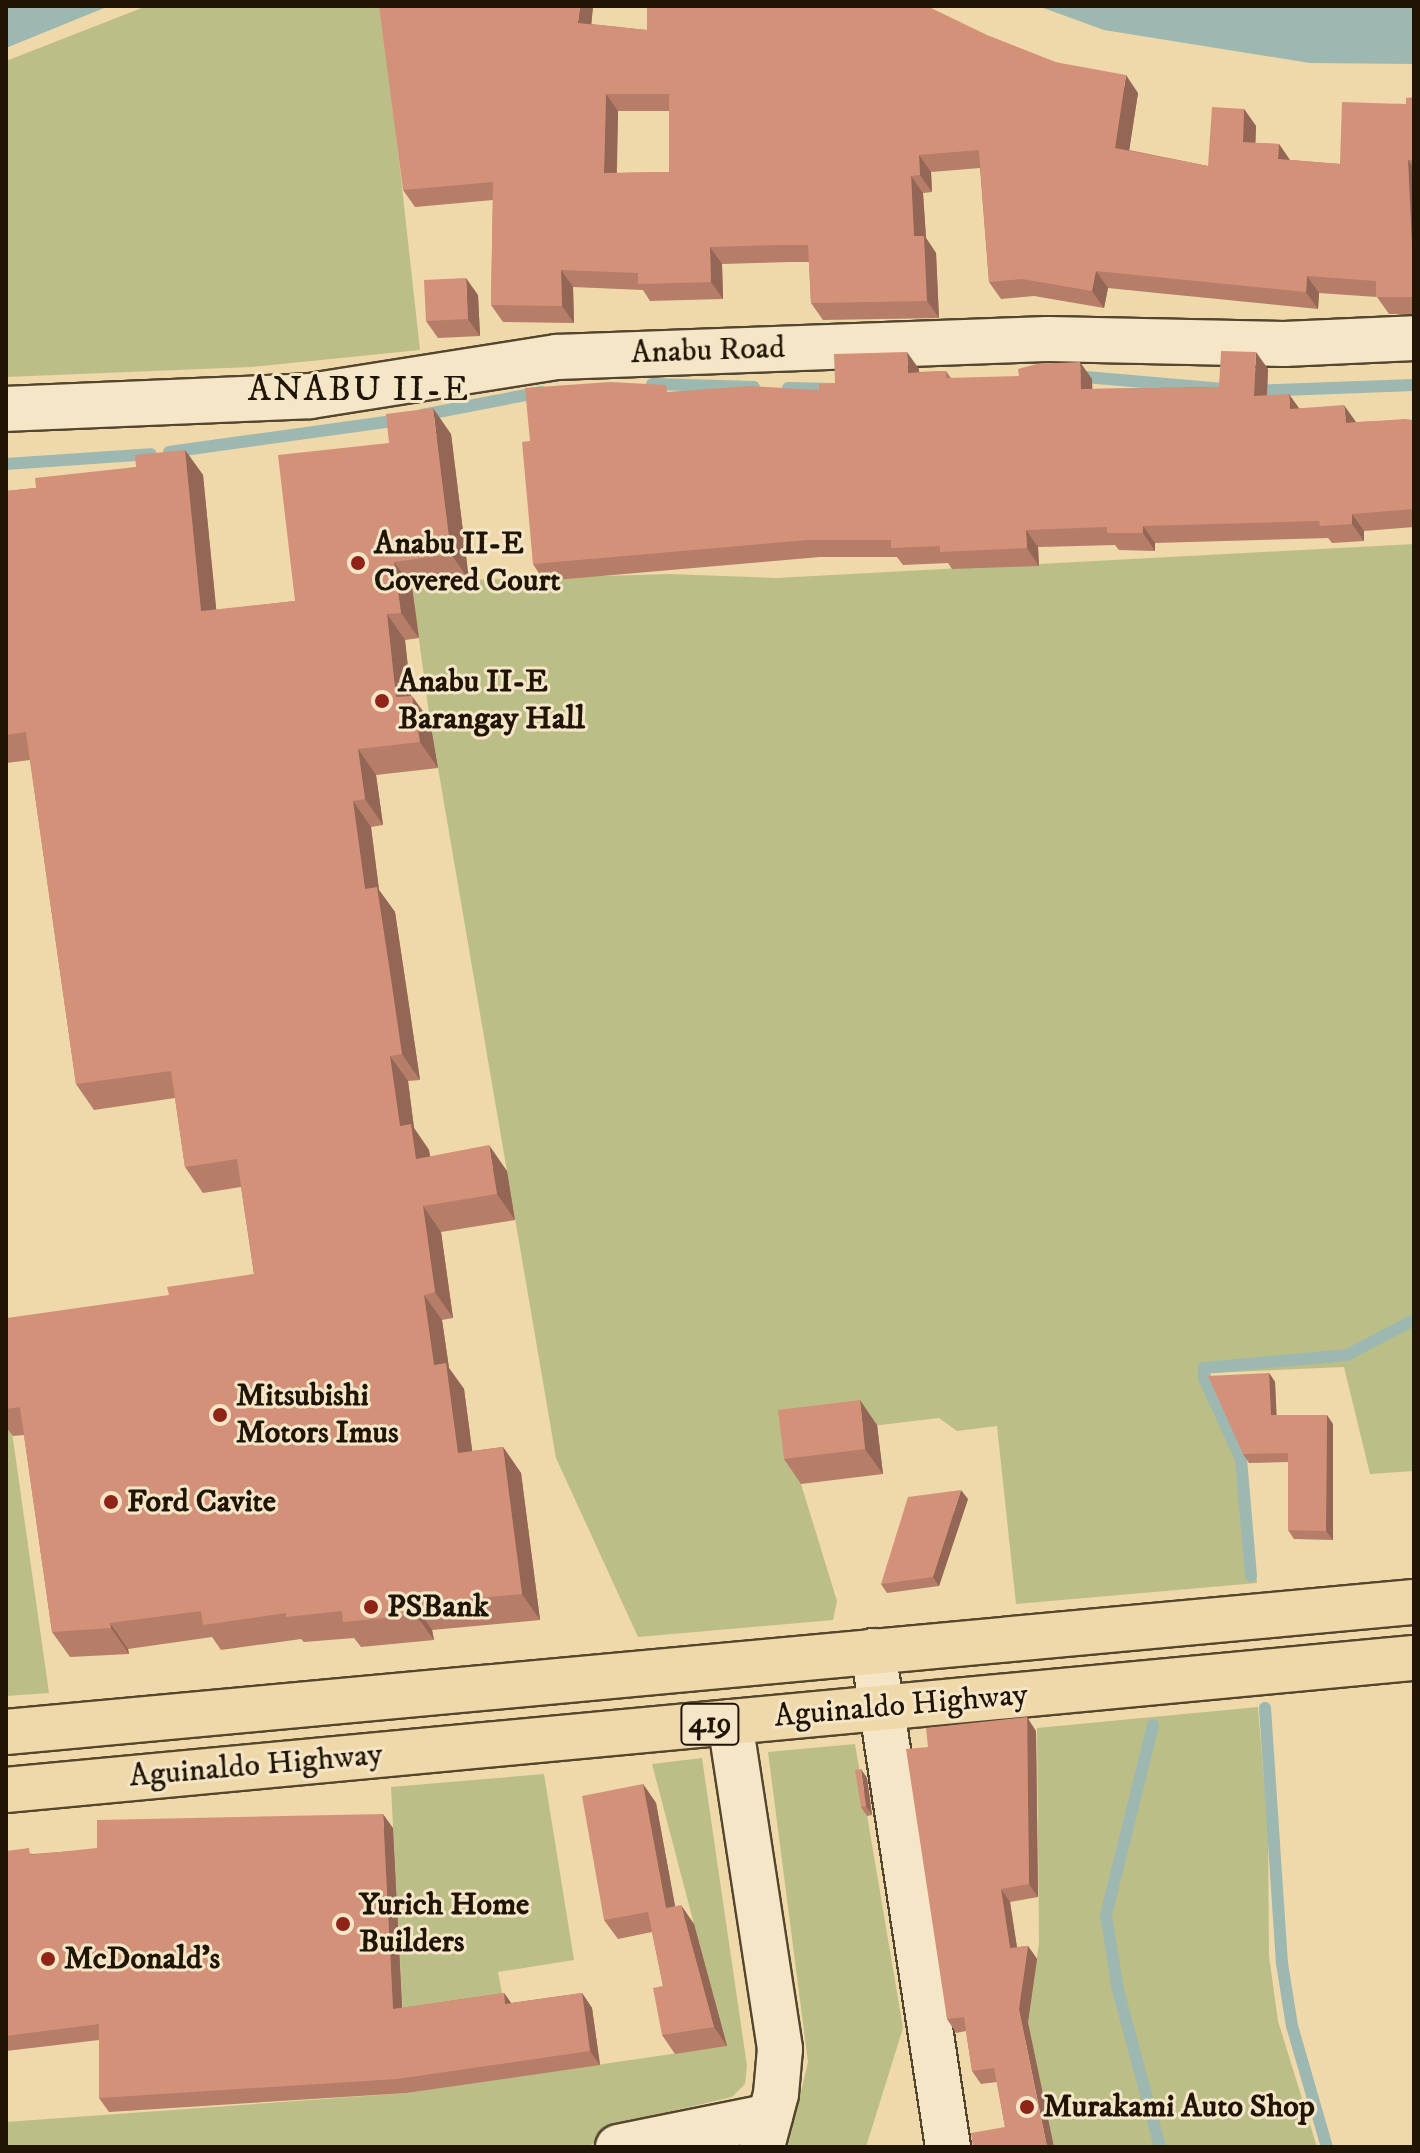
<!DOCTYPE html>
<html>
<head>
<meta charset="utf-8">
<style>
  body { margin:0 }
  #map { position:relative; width:1420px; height:2153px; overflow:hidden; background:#efd8aa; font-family:"IM FELL DW Pica",serif }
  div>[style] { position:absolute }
  .green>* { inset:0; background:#bcbe87 }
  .water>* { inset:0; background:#9cb8b1 }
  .stream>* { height:12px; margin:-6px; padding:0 6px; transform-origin:6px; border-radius:6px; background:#9cb8b1 }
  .roads { filter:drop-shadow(2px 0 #54462e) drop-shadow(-2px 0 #54462e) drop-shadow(0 2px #54462e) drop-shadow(0 -2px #54462e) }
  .minor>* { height:44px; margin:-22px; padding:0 22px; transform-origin:22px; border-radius:22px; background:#f5e6c8 }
  .highway>* { height:44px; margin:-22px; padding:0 22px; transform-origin:22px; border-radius:22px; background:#efd8aa }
  .wall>* { inset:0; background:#b67d69 }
  .shaded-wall>* { inset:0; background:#946655 }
  .building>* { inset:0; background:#d4917a }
  .dots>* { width:22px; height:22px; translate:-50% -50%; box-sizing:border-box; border:4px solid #f5e6c8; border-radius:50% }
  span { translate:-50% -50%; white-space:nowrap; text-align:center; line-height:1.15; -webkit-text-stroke:6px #f5e6c8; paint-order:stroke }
  .shield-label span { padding:2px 6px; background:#f5e6c8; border:2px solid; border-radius:6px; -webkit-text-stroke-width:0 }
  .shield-label { font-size:30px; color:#201505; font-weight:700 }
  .street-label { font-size:32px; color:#201505 }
  .poi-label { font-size:32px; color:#201505; font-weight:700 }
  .left { translate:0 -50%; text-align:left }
  .quarter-label { font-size:36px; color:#201505; letter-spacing:2px }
  .frame { position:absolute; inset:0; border:8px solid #201505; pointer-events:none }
</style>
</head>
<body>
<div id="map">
  <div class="green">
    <i style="clip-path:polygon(147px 6px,382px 6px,420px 350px,251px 367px,6px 377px,6px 61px)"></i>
    <i style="clip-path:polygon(1414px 544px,1414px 1471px,1370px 1474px,1344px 1367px,1210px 1373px,1246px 1456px,1257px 1583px,1016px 1604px,997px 1426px,957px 1431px,939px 1418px,796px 1435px,801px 1484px,837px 1601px,833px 1620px,638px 1637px,556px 1458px,430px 721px,412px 587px,469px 580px,669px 574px,776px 578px)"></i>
    <i style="clip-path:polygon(6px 1390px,49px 1693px,6px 1696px)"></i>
    <i style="clip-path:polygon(1258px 1707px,1268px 1829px,1269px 1956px,1278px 2021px,1317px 2147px,1053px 2147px,1028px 2022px,1039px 1943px,1037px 1728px)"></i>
    <i style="clip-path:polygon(855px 1744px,903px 2028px,866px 2147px,788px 2147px,808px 2062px,768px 1752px)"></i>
    <i style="clip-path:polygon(702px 1758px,747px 2066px,745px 2084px,732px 2097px,621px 2123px,588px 2147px,6px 2147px,6px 2122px,407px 2093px,726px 2046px,652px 1764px)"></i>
    <i style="clip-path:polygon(544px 1774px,574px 1960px,498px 1972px,504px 2003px,403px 2018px,391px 1787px)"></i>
  </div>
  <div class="water">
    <i style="clip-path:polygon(6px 6px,109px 6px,6px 48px)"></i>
    <i style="clip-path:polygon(1038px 6px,1414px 6px,1414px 64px,1310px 63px,1104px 30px)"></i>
  </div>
  <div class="stream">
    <i style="left:1074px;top:376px;width:150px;rotate:5deg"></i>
    <i style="left:652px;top:384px;width:102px;rotate:1.7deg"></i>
    <i style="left:788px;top:388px;width:46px;rotate:1.2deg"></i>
    <i style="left:1253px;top:391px;width:161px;rotate:-2.1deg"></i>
    <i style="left:422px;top:415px;width:122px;rotate:-10.9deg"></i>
    <i style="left:169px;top:452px;width:233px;rotate:-7.9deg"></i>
    <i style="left:6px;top:464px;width:145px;rotate:-3.9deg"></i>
    <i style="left:1251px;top:1576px;width:117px;rotate:-94.9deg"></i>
    <i style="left:1241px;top:1459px;width:89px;rotate:-114.6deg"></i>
    <i style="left:1204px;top:1378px;width:10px;rotate:-90deg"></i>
    <i style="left:1204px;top:1368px;width:144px;rotate:-5.2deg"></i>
    <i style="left:1347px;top:1355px;width:76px;rotate:-27.6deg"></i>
    <i style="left:1265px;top:1708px;width:256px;rotate:86.2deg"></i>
    <i style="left:1282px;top:1963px;width:64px;rotate:81deg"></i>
    <i style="left:1292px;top:2026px;width:126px;rotate:73.9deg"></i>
    <i style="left:1153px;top:1725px;width:196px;rotate:103.9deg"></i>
    <i style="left:1106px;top:1915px;width:76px;rotate:80.9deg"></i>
    <i style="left:1118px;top:1990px;width:163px;rotate:75deg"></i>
  </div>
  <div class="roads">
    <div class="minor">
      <i style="left:6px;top:409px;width:304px;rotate:-2.4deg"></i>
      <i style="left:310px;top:396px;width:250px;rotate:-9deg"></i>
      <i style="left:557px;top:357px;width:491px;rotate:-2.1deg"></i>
      <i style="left:1048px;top:339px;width:236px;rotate:1.2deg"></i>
      <i style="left:1284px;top:344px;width:130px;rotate:-2.6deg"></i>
      <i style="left:873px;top:1651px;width:502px;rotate:81.4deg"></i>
      <i style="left:730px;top:1722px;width:331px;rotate:81.3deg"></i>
      <i style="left:780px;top:2049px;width:45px;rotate:95.1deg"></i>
      <i style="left:776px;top:2094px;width:55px;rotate:104.8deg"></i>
      <i style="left:618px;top:2147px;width:155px;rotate:-11.5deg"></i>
    </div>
    <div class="highway">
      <i style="left:6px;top:1732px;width:1414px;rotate:-5.28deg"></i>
      <i style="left:6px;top:1790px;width:1414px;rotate:-5.36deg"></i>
    </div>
  </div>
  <div class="wall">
    <i style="clip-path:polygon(evenodd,593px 6px,591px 24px,647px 30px,989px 36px,1055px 62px,1138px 93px,1129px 150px,1208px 166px,1244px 109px,1256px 126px,1255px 143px,1279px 144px,1290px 160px,1340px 164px,1414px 97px,1414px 314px,1389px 314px,1377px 297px,1319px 293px,1318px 309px,1108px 288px,1104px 308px,1034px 296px,1001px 299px,989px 282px,980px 168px,931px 172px,932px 192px,923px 193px,926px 238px,936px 253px,939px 318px,823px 320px,811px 303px,809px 262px,790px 262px,722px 264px,723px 299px,650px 301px,643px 290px,573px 287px,574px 323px,503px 322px,491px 305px,493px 200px,415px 207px,403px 190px,593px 6px,618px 111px,669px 111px,669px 172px,617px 173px,618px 111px)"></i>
    <i style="clip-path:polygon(478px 295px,480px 336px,438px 338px,426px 321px)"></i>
    <i style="clip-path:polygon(919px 369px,919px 372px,946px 371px,951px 378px,1092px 379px,1092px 389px,1219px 387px,1268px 369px,1267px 395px,1299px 408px,1356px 422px,1414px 420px,1414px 527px,1364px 531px,1364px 541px,1332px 543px,1328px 538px,1155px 543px,1155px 551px,1119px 550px,1115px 545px,1038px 547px,1039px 566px,952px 569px,948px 563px,903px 565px,897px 557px,820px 557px,544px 581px,533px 564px,530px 441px,671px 392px,819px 390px,835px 383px)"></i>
    <i style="clip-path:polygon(451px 434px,469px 580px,412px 587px,419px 638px,405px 640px,411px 696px,430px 721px,438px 768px,376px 775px,383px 825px,371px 827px,379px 890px,395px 912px,408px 998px,420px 1080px,408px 1081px,414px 1128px,429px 1150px,430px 1156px,507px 1171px,515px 1220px,441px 1232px,453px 1318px,442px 1320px,449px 1368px,464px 1389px,472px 1451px,503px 1447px,521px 1473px,540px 1620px,432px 1630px,434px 1640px,361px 1647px,354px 1638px,304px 1642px,301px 1639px,221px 1650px,212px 1637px,128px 1649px,129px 1654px,70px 1657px,52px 1632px,24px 1435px,13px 1436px,6px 1427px,6px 1409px,169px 1295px,254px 1274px,241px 1187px,203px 1193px,185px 1167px,175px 1098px,94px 1110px,76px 1084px,30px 760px,6px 763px,6px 491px,36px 488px,136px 467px,185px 450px,203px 475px,216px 610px,295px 601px,389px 443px)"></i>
    <i style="clip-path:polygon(1269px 1373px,1275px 1382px,1276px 1415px,1333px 1424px,1333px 1540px,1294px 1539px,1288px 1530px,1288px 1462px,1249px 1463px,1243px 1454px)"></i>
    <i style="clip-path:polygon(877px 1425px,883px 1474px,801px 1484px,784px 1459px)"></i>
    <i style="clip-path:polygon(968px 1499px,939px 1586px,887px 1593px,881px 1584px)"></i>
    <i style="clip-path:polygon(1036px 1731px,1038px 1897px,1010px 1902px,1017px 1947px,1028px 1946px,1037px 1959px,1028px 2022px,1005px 2127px,997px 2082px,981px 2084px,972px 2071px,966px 2031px,956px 2033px,947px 2019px,928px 1747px)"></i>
    <i style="clip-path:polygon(867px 1778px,872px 1815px,867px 1816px,861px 1807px)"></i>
    <i style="clip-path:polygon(643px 1784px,656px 1803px,675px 1907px,694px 1924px,727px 2046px,675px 2054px,662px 2035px,663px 1986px,652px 1932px,618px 1939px,604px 1920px)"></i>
    <i style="clip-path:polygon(393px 1828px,402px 2008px,504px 1993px,511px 2003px,582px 1993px,592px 2008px,600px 2065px,407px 2093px,109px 2112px,99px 2098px,99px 2040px,6px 2051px,6px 1851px,33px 1854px)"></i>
  </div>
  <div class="shaded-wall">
    <i style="clip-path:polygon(580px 6px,593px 6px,590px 40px,578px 23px)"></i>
    <i style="clip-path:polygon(1126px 75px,1138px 93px,1127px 165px,1115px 148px)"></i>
    <i style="clip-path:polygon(606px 94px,618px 111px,616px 190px,604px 173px)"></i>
    <i style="clip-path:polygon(1244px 109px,1256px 126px,1255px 159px,1243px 142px)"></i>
    <i style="clip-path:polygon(1279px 144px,1291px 162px,1278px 159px)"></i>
    <i style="clip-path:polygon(919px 155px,931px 172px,932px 192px,920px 175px)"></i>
    <i style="clip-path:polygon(1408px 160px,1414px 169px,1414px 250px,1412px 246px)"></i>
    <i style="clip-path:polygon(911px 176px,923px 193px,926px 238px,936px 253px,939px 318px,927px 301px,914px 236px)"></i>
    <i style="clip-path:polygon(710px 247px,722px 264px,723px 299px,711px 282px)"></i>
    <i style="clip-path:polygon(561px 270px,573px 287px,574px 323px,562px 306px)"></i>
    <i style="clip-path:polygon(1096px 271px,1108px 288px,1104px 308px,1092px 291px)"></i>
    <i style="clip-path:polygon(1307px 276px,1319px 293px,1318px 309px,1306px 292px)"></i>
    <i style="clip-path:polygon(466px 278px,478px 295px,480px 336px,468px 319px)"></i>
    <i style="clip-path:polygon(907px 352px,919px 369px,920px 390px,908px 373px)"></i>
    <i style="clip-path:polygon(1256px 352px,1268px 369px,1266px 413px,1254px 396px)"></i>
    <i style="clip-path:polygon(1080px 362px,1092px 379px,1093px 406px,1081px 389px)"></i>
    <i style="clip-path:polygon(1289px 394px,1301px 411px,1290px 409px)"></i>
    <i style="clip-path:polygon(1344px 405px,1356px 422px,1346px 423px)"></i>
    <i style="clip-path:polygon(433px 408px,451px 434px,469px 580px,451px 554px)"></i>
    <i style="clip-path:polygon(185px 450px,203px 475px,219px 637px,201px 611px)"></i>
    <i style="clip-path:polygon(1352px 514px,1364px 531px,1364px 541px,1352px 524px)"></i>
    <i style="clip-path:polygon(1143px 526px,1155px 543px,1155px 551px,1143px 533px)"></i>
    <i style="clip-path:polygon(1026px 530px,1038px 547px,1039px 566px,1027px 548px)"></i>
    <i style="clip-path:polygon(394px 562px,412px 587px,419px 638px,401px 613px)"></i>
    <i style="clip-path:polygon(387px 614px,405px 640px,414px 722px,396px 697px)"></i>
    <i style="clip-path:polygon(412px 696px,430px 721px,438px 768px,420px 742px)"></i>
    <i style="clip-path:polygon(358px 749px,376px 775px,383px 825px,365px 799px)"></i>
    <i style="clip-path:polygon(353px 801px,371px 827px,379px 890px,395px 912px,420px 1080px,402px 1054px,365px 889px)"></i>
    <i style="clip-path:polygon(390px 1056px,408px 1081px,414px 1128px,429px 1150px,434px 1184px,416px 1159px,400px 1126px)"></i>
    <i style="clip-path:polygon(489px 1145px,507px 1171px,515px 1220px,497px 1194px)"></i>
    <i style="clip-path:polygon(423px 1206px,441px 1232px,453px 1318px,435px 1292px)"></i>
    <i style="clip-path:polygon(424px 1295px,442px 1320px,449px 1368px,464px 1389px,476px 1479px,458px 1453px,434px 1365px)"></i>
    <i style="clip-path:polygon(1269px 1373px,1275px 1382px,1277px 1423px,1271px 1415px)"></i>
    <i style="clip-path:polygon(860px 1400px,877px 1425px,883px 1474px,865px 1449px)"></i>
    <i style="clip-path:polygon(1327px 1415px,1333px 1424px,1333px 1540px,1326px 1531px)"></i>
    <i style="clip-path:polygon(503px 1447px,521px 1473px,540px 1620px,522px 1594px)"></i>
    <i style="clip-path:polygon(961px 1490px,968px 1499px,939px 1586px,933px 1577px)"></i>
    <i style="clip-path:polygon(414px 1604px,432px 1630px,434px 1640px,416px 1615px)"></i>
    <i style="clip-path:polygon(110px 1623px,128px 1649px,129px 1654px,111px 1628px)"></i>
    <i style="clip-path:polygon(1027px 1717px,1036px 1731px,1038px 1897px,1029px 1884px)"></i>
    <i style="clip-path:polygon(861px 1769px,867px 1778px,872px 1815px,866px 1806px)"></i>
    <i style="clip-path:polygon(643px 1784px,656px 1803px,679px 1927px,666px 1908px)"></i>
    <i style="clip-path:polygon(383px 1814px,393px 1828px,403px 2023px,393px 2009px)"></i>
    <i style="clip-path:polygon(1001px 1889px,1010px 1902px,1019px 1961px,1010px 1948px)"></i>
    <i style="clip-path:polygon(681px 1905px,694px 1924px,727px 2046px,714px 2027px)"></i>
    <i style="clip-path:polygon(1028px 1946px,1037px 1959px,1028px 2022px,1054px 2147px,1047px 2147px,1019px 2009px)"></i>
    <i style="clip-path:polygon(504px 1993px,514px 2007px,505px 2004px)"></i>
    <i style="clip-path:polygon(582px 1993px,592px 2008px,600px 2065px,590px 2051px)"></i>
  </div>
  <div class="building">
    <i style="clip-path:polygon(evenodd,379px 6px,580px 6px,578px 23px,647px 30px,647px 6px,927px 6px,989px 36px,1055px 62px,1126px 75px,1115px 148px,1208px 166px,1212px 107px,1244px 109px,1243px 142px,1279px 144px,1278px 159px,1340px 164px,1342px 102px,1406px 104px,1406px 98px,1414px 97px,1414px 160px,1408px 160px,1412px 246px,1414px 246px,1414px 297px,1376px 297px,1376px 281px,1307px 276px,1306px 292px,1096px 271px,1092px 291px,1022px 279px,989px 282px,979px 150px,919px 155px,920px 175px,911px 176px,914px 236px,924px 236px,927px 301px,811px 303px,808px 245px,778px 245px,710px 247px,711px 282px,638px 284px,638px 273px,561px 270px,562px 306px,491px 305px,493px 182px,403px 190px,379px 6px,606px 94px,669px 94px,669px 172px,604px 173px,606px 94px)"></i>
    <i style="clip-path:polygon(466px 278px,468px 319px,426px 321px,424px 280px)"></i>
    <i style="clip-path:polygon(1221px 351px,1256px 352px,1254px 396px,1289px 394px,1290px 409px,1344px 405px,1346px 423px,1405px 419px,1414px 420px,1414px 509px,1352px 514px,1352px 524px,1320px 526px,1319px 521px,1143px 526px,1143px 533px,1107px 533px,1107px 527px,1026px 530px,1027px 548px,940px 552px,940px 546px,891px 548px,891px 540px,808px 540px,533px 564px,522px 442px,530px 441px,525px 388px,610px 382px,666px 385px,667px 392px,749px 386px,819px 390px,819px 384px,835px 383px,834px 354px,907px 352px,908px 373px,946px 371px,946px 378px,1019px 376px,1018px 369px,1037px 364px,1080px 362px,1081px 389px,1219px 387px)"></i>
    <i style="clip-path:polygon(433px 408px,451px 554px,394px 562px,401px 613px,387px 614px,396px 697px,412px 696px,420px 742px,358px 749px,365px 799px,353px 801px,365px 889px,377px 887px,390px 972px,402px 1054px,390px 1056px,400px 1126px,411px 1124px,416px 1159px,489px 1145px,497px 1194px,423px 1206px,435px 1292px,424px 1295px,434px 1365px,446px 1363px,458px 1453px,503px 1447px,522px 1594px,414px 1604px,416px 1615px,343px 1622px,342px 1611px,286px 1617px,286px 1613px,203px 1625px,201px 1611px,110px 1623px,111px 1628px,52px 1632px,20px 1407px,6px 1409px,6px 1323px,8px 1323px,7px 1318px,169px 1295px,167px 1287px,254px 1274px,237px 1159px,185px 1167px,171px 1071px,76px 1084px,26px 732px,6px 735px,6px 491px,36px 488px,35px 478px,136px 467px,135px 455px,185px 450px,201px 611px,295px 601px,278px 455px,389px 443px,386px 414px)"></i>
    <i style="clip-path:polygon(1269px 1373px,1271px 1415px,1327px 1415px,1326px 1531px,1288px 1530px,1288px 1453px,1243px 1454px,1208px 1376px)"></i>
    <i style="clip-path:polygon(860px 1400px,865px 1449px,784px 1459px,778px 1410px)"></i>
    <i style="clip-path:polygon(961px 1490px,933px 1577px,881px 1584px,908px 1497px)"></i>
    <i style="clip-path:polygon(1027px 1717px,1029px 1884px,1001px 1889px,1010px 1948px,1028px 1946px,1019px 2009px,1047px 2147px,973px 2147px,971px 2133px,1005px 2127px,994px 2068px,972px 2071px,964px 2017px,947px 2019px,906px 1749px,928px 1747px,926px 1728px)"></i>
    <i style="clip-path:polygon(861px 1769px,866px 1806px,861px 1807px,855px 1770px)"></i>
    <i style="clip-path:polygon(643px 1784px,666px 1908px,681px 1905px,714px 2027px,662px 2035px,653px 1988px,663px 1986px,648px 1912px,604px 1920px,582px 1796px)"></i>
    <i style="clip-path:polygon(383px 1814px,393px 2009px,504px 1993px,505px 2004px,582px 1993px,590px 2051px,397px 2079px,99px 2098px,99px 2024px,6px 2036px,6px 1851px,29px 1848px,30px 1855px,97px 1848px,97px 1820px)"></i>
  </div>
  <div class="dots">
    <i style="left:358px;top:563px;background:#8f2418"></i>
    <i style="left:382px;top:701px;background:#8f2418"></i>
    <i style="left:220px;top:1415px;background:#8f2418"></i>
    <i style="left:111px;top:1502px;background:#8f2418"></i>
    <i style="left:371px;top:1607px;background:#8f2418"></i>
    <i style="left:343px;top:1924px;background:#8f2418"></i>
    <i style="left:48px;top:1959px;background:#8f2418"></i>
    <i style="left:1027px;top:2107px;background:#8f2418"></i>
  </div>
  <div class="shield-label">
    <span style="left:710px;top:1724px">419</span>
  </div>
  <div class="street-label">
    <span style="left:708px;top:351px;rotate:-2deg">Anabu Road</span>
    <span style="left:901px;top:1706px;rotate:-5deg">Aguinaldo Highway</span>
    <span style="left:256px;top:1766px;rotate:-5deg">Aguinaldo Highway</span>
  </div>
  <div class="poi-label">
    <span class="left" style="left:374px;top:563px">Anabu II-E<br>Covered Court</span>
    <span class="left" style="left:398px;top:701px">Anabu II-E<br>Barangay Hall</span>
    <span class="left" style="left:236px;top:1415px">Mitsubishi<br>Motors Imus</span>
    <span class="left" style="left:127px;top:1502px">Ford Cavite</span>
    <span class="left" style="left:387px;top:1607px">PSBank</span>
    <span class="left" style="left:359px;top:1924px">Yurich Home<br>Builders</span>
    <span class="left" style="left:64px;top:1959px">McDonald's</span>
    <span class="left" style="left:1043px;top:2107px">Murakami Auto Shop</span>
  </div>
  <div class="quarter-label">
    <span style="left:359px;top:390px">ANABU II-E</span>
  </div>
  <div class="frame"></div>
</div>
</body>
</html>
